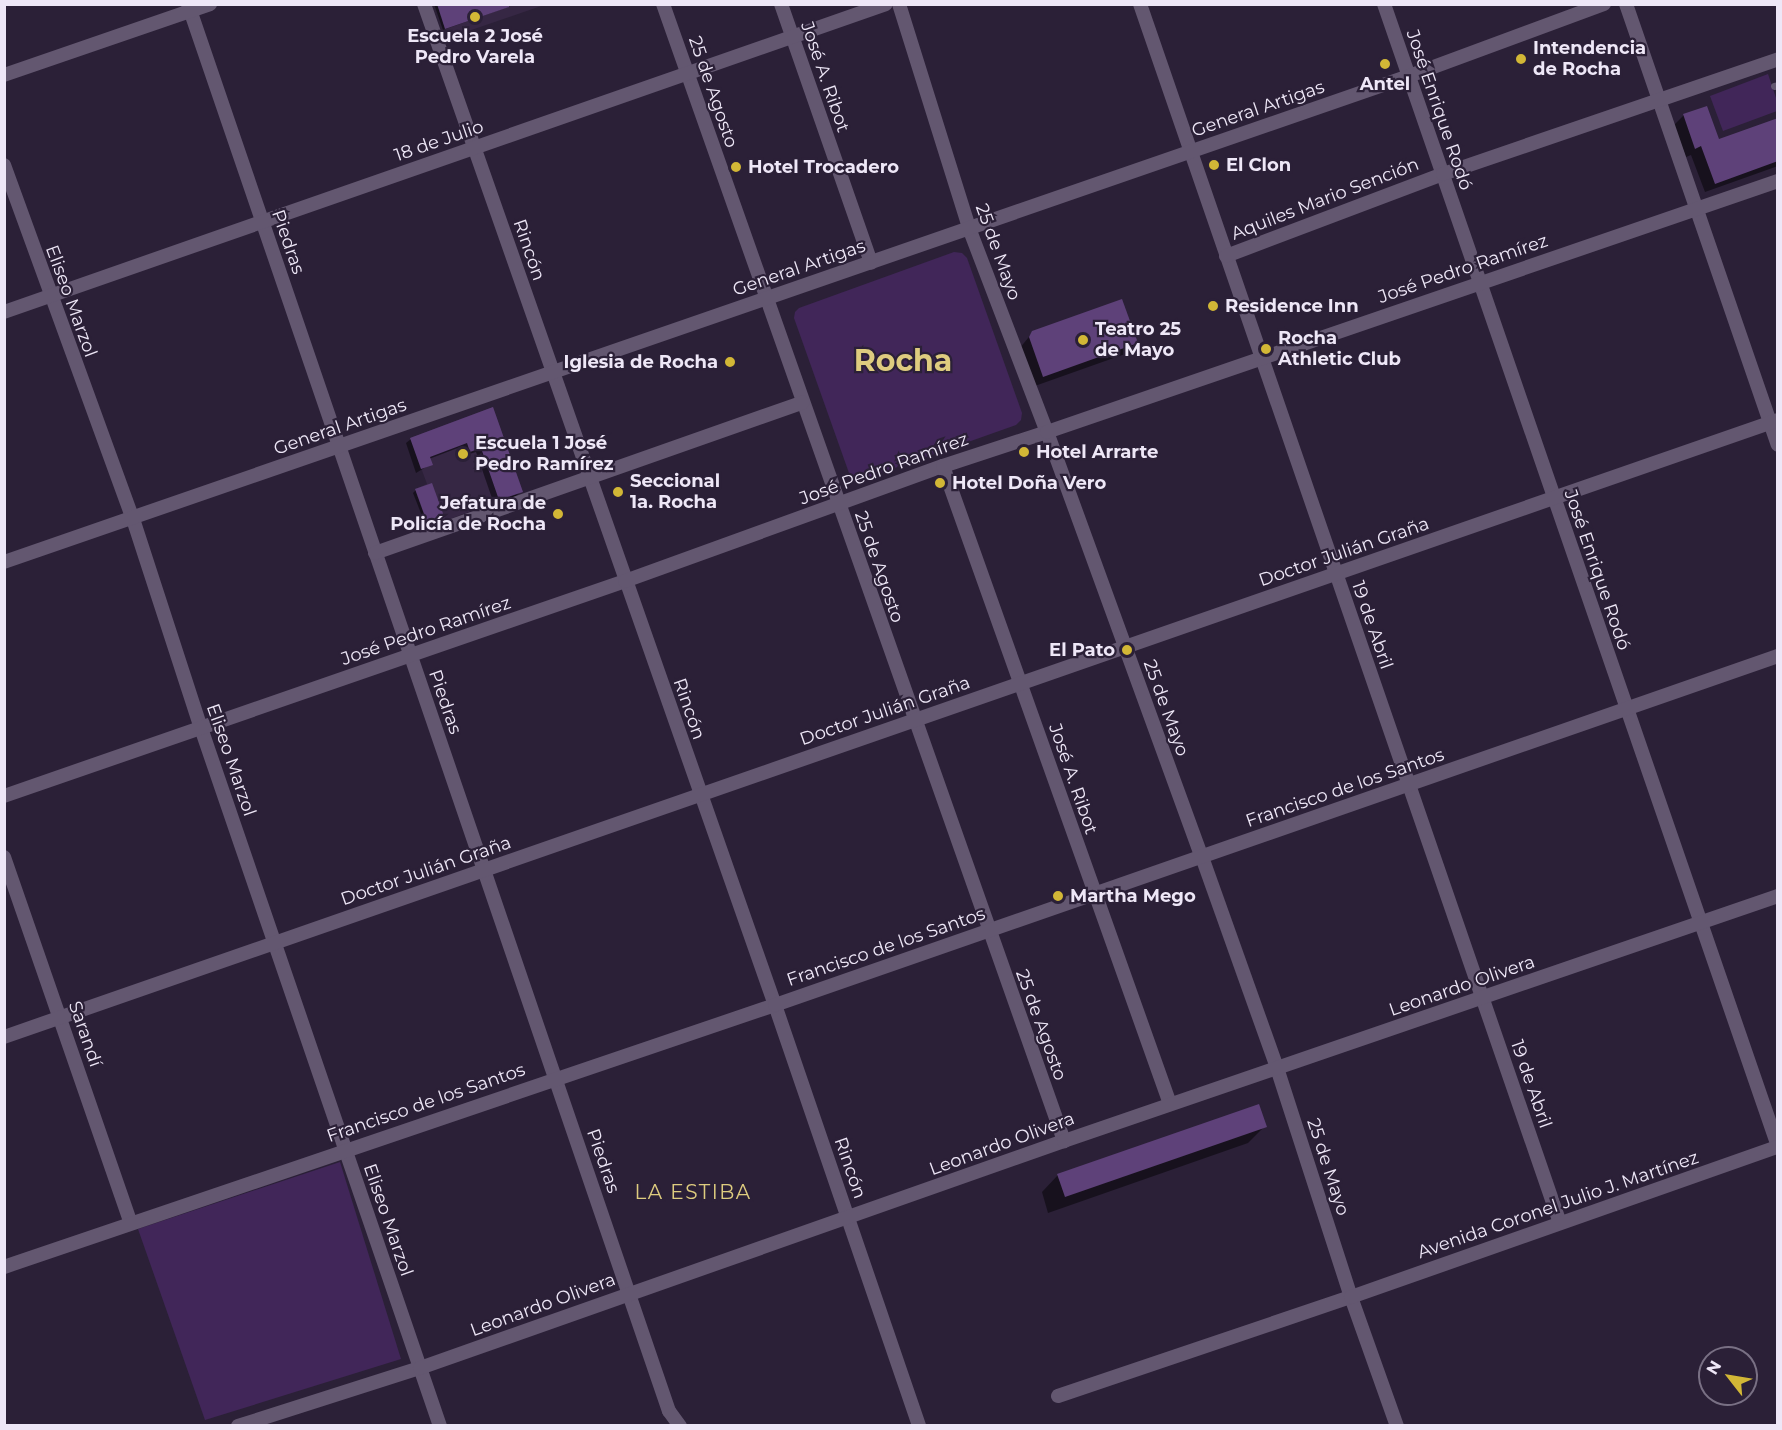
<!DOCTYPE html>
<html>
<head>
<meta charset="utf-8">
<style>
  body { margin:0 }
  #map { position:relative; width:1782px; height:1430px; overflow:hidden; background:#2b2037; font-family:Montserrat,sans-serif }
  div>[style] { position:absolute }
  .built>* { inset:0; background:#362744 }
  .green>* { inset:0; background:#412659 }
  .shadow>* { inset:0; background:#0007 }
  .building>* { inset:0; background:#5e4179 }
  .lane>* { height:7px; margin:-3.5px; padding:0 3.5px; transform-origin:3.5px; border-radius:3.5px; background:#635770 }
  .street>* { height:14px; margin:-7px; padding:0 7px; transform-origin:7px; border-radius:7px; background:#635770 }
  .dots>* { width:16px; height:16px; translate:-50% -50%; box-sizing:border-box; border:3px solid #2b2037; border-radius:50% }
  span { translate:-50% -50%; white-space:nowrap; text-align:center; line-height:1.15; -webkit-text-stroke:4.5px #2b2037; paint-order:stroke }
  .poi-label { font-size:18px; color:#eee7f7; font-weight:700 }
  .left { translate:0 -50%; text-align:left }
  .right { translate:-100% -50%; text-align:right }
  .street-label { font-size:18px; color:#eee7f7 }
  .neighbourhood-label { font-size:20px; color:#decc7f; letter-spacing:1.5px }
  .town-label { font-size:30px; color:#decc7f; font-weight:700 }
  .frame { position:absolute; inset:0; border:6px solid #eee7f7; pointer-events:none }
  .north { position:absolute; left:1698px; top:1346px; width:60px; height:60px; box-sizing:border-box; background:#2b2037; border:2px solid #797084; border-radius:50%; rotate:301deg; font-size:16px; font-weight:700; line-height:24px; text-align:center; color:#eee7f7 }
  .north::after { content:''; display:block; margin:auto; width:21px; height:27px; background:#d2b736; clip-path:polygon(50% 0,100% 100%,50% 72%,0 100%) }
</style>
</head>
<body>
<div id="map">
  <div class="built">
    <i style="clip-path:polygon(437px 4px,544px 5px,448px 38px)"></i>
    <i style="clip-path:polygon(493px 407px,523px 492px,428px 527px,415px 489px,427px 484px,410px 438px)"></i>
  </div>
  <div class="green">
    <i style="clip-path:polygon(1768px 74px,1777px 101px,1777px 111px,1723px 131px,1710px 96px)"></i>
    <i style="clip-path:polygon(954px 252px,962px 253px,967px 258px,1022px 413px,1021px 420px,1016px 425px,861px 480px,854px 479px,849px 473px,794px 318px,795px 312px,799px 308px)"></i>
    <i style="clip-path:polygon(340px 1162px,401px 1359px,205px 1420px,138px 1229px)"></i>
  </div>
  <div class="shadow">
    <i style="clip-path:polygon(434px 4px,516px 4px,443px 30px)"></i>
    <i style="clip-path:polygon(1684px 115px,1718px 141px,1778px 120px,1778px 166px,1705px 192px,1691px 155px,1686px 157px,1674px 125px)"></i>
    <i style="clip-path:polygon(1033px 332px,1136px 343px,1125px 354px,1032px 387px,1019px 349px)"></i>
    <i style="clip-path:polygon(492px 409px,521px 491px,516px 496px,494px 504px,476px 452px,466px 455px,463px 446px,429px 459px,431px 464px,416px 473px,406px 443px,411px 439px)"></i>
    <i style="clip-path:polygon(416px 490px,443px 519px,441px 521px,426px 526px,413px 493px)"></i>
    <i style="clip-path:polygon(1265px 1126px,1248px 1143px,1048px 1213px,1042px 1192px,1058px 1175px)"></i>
  </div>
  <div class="building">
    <i style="clip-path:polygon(437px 4px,509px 4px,509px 7px,445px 29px)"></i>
    <i style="clip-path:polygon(1707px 106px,1719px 139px,1778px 118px,1778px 161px,1715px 184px,1701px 146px,1695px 149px,1683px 114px)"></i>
    <i style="clip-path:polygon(1122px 299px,1138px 343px,1043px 377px,1029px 337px,1032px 331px)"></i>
    <i style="clip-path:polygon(493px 407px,523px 492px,499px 500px,481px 448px,470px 452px,467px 443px,430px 457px,433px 465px,421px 469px,410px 438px)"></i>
    <i style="clip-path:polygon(432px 483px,445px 519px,428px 525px,415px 489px)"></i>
    <i style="clip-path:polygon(1259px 1104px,1267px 1127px,1065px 1197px,1057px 1174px)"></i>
  </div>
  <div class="lane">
    <i style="left:1774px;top:86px;width:4px;rotate:-14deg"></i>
  </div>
  <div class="street">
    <i style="left:188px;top:4px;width:1487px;rotate:71.13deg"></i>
    <i style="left:669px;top:1411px;width:19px;rotate:54deg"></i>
    <i style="left:424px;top:4px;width:1061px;rotate:70.68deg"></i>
    <i style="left:775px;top:1005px;width:445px;rotate:71.1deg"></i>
    <i style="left:663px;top:4px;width:1206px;rotate:70.57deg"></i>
    <i style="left:781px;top:4px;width:274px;rotate:70.8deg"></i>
    <i style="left:899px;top:4px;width:235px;rotate:72.6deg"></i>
    <i style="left:969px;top:228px;width:218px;rotate:69.1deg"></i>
    <i style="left:1047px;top:432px;width:452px;rotate:70deg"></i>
    <i style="left:1202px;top:857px;width:224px;rotate:70.4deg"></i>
    <i style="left:1277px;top:1068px;width:241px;rotate:72.1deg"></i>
    <i style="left:1351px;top:1297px;width:137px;rotate:70.4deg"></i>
    <i style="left:1140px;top:4px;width:1289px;rotate:70.99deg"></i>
    <i style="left:1384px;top:4px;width:1208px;rotate:70.97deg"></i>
    <i style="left:1626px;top:4px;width:466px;rotate:71deg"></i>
    <i style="left:4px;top:75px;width:218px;rotate:-19deg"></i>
    <i style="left:4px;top:165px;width:377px;rotate:70deg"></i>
    <i style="left:133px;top:519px;width:220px;rotate:72deg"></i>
    <i style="left:201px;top:728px;width:738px;rotate:71.1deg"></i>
    <i style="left:1226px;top:256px;width:232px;rotate:-20.7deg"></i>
    <i style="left:1443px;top:174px;width:354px;rotate:-18.9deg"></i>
    <i style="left:4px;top:312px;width:934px;rotate:-19.25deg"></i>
    <i style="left:943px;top:466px;width:677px;rotate:70.41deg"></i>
    <i style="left:375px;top:553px;width:453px;rotate:-19.4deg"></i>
    <i style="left:4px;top:562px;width:1487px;rotate:-19.08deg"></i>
    <i style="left:1409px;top:76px;width:208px;rotate:-20.3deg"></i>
    <i style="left:4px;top:796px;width:657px;rotate:-19.1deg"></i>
    <i style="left:625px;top:581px;width:338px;rotate:-19.9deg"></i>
    <i style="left:943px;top:466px;width:109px;rotate:-18.1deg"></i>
    <i style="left:1047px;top:432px;width:773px;rotate:-18.95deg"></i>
    <i style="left:4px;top:857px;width:387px;rotate:70.9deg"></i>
    <i style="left:4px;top:1037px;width:1878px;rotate:-19.18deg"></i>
    <i style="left:4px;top:1267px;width:814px;rotate:-18.77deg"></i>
    <i style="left:775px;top:1005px;width:1062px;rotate:-19.19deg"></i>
    <i style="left:1058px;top:1396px;width:309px;rotate:-18.7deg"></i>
    <i style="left:1351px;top:1297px;width:453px;rotate:-19.4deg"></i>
    <i style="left:238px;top:1426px;width:191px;rotate:-17.7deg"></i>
    <i style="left:420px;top:1368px;width:683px;rotate:-19.42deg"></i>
    <i style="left:1064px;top:1141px;width:755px;rotate:-18.94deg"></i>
  </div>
  <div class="dots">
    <i style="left:475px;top:17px;background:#d2b736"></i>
    <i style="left:1521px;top:59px;background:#d2b736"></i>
    <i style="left:1385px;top:64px;background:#d2b736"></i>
    <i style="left:1214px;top:165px;background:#d2b736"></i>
    <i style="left:736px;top:167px;background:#d2b736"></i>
    <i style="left:1213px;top:306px;background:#d2b736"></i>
    <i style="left:1083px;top:340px;background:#d2b736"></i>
    <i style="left:1266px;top:349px;background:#d2b736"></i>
    <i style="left:730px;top:362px;background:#d2b736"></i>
    <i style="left:1024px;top:452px;background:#d2b736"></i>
    <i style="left:463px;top:454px;background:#d2b736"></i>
    <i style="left:940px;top:483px;background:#d2b736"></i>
    <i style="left:618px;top:492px;background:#d2b736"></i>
    <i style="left:558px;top:514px;background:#d2b736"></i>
    <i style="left:1127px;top:650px;background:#d2b736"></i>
    <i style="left:1058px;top:896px;background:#d2b736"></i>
  </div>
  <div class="poi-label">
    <span style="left:475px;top:47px">Escuela 2 José<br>Pedro Varela</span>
    <span class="left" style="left:1533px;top:59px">Intendencia<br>de Rocha</span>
    <span style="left:1385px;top:84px">Antel</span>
    <span class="left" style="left:1226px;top:165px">El Clon</span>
    <span class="left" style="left:748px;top:167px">Hotel Trocadero</span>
    <span class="left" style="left:1225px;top:306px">Residence Inn</span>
    <span class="left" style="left:1095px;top:340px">Teatro 25<br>de Mayo</span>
    <span class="left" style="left:1278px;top:349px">Rocha<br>Athletic Club</span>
    <span class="right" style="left:718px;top:362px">Iglesia de Rocha</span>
    <span class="left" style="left:475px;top:454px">Escuela 1 José<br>Pedro Ramírez</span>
    <span class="left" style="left:1036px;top:452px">Hotel Arrarte</span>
    <span class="left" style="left:630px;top:492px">Seccional<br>1a. Rocha</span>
    <span class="left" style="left:952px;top:483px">Hotel Doña Vero</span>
    <span class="right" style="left:546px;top:514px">Jefatura de<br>Policía de Rocha</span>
    <span class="right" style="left:1115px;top:650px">El Pato</span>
    <span class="left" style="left:1070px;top:896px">Martha Mego</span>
  </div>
  <div class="street-label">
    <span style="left:825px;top:77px;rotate:71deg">José A. Ribot</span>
    <span style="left:713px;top:92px;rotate:71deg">25 de Agosto</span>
    <span style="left:1258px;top:109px;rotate:-19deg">General Artigas</span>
    <span style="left:1439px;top:110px;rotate:71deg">José Enrique Rodó</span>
    <span style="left:439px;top:141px;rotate:-19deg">18 de Julio</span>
    <span style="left:1325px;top:199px;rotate:-21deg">Aquiles Mario Sención</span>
    <span style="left:288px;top:242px;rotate:71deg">Piedras</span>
    <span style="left:529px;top:250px;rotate:71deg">Rincón</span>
    <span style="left:998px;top:252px;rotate:70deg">25 de Mayo</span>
    <span style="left:799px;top:268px;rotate:-19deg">General Artigas</span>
    <span style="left:1463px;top:269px;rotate:-19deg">José Pedro Ramírez</span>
    <span style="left:71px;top:301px;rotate:70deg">Eliseo Marzol</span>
    <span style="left:340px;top:427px;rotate:-19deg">General Artigas</span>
    <span style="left:884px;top:469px;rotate:-20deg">José Pedro Ramírez</span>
    <span style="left:1344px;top:552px;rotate:-19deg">Doctor Julián Graña</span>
    <span style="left:879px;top:567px;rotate:71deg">25 de Agosto</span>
    <span style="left:1597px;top:570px;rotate:71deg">José Enrique Rodó</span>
    <span style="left:1372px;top:625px;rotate:71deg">19 de Abril</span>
    <span style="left:426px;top:631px;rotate:-19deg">José Pedro Ramírez</span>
    <span style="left:445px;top:702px;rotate:71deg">Piedras</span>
    <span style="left:1166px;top:708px;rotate:70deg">25 de Mayo</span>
    <span style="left:689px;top:709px;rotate:71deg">Rincón</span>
    <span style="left:885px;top:711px;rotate:-19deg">Doctor Julián Graña</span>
    <span style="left:231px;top:760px;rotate:71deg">Eliseo Marzol</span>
    <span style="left:1073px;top:779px;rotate:71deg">José A. Ribot</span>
    <span style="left:1345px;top:788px;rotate:-19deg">Francisco de los Santos</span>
    <span style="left:426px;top:871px;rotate:-19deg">Doctor Julián Graña</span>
    <span style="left:886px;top:947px;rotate:-19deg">Francisco de los Santos</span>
    <span style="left:1462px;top:986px;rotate:-19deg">Leonardo Olivera</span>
    <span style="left:1041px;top:1025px;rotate:70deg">25 de Agosto</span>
    <span style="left:85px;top:1034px;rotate:71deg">Sarandí</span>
    <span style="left:1531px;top:1084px;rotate:71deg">19 de Abril</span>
    <span style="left:426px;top:1103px;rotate:-19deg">Francisco de los Santos</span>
    <span style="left:1002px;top:1144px;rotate:-20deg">Leonardo Olivera</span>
    <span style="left:603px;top:1161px;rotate:71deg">Piedras</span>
    <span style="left:1328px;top:1167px;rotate:72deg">25 de Mayo</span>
    <span style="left:850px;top:1168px;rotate:71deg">Rincón</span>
    <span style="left:1558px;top:1205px;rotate:-19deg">Avenida Coronel Julio J. Martínez</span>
    <span style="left:388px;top:1220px;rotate:71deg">Eliseo Marzol</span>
    <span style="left:543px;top:1305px;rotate:-20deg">Leonardo Olivera</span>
  </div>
  <div class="neighbourhood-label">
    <span style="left:693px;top:1192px">LA ESTIBA</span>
  </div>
  <div class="town-label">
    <span style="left:903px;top:361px">Rocha</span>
  </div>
  <div class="frame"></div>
  <div class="north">N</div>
</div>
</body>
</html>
